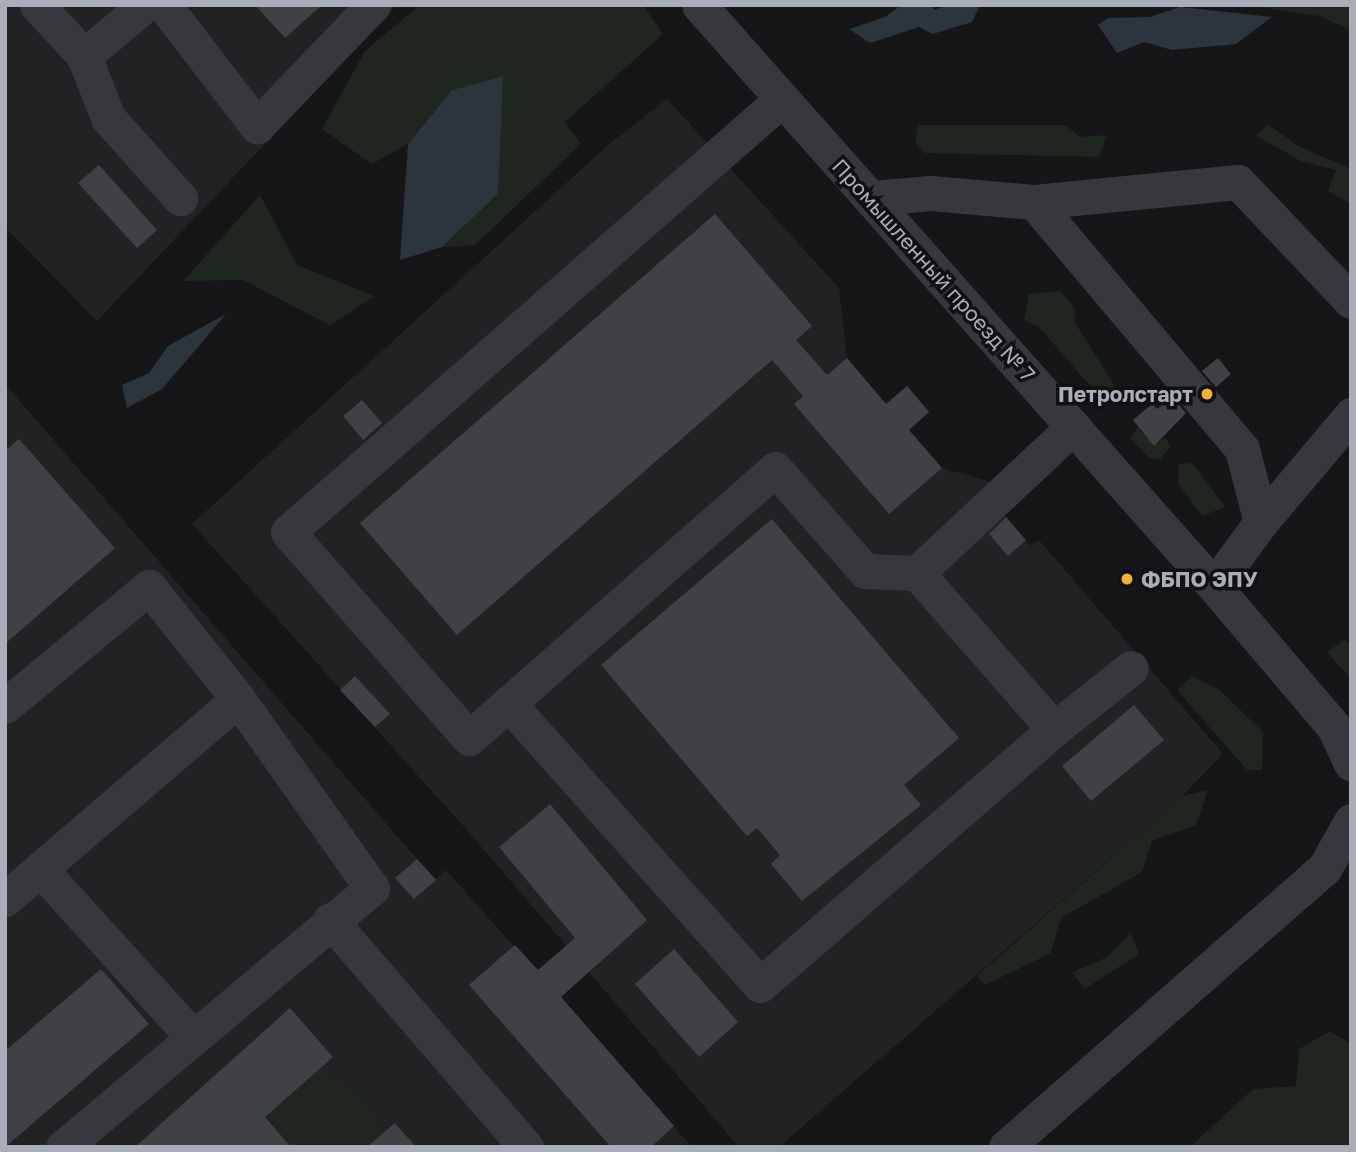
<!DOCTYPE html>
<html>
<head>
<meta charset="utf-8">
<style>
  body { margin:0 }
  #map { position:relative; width:1356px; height:1152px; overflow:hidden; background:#161618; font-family:"Golos Text",sans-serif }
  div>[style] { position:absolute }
  .built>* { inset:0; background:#222225 }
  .green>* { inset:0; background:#1e261f }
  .water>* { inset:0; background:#2c353c }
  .building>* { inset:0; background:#404145 }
  .minor>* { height:35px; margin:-17.5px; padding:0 17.5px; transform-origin:17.5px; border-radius:17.5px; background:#37383d }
  .dots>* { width:19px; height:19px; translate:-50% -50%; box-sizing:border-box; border:4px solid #111113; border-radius:50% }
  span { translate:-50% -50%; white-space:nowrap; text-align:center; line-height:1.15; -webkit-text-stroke:7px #111113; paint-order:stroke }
  .street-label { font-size:21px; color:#a8adb8 }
  .poi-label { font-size:21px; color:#a8adb8; font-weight:700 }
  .right { translate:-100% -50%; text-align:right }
  .left { translate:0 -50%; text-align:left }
  .frame { position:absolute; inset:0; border:7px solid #a8adb8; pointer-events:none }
</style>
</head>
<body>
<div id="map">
  <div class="built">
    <i style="clip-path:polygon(5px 5px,397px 5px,97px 321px,5px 227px)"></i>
    <i style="clip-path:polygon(667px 99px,839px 288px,847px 358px,886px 404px,907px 386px,929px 412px,909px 430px,942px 468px,988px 481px,1001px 494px,1000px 510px,1006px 517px,1031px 546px,1039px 540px,1223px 754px,1182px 796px,779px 1147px,739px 1147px,466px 829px,192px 524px,608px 145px)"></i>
    <i style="clip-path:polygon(5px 384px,417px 859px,436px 879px,446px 870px,692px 1147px,5px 1147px)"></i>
  </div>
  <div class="green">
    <i style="clip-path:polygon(420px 5px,643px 5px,663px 34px,565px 122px,581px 144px,475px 245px,442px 247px,498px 194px,502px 76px,452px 90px,408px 144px,372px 164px,322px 129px,365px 51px)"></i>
    <i style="clip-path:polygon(1247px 5px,1351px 5px,1351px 30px,1319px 16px)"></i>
    <i style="clip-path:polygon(1268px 124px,1298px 146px,1351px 169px,1351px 204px,1328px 191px,1336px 170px,1301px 161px,1256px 136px)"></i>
    <i style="clip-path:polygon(917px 125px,1066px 125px,1079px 137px,1107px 135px,1099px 157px,925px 153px,916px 144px)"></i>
    <i style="clip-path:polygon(260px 195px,297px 265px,375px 296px,330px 325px,243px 280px,183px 281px)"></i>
    <i style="clip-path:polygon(1060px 291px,1075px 309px,1075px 323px,1115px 386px,1101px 398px,1038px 326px,1024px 321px,1029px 294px)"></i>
    <i style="clip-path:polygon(1138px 427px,1154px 445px,1165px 437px,1171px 447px,1160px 459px,1149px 458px,1130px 438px)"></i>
    <i style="clip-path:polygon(1192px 463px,1225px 507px,1202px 516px,1178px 483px,1179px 464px)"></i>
    <i style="clip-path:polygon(1344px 640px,1351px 643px,1351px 679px,1327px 652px)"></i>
    <i style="clip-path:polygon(1192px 676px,1220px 690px,1263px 732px,1262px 770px,1247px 770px,1177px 690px)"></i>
    <i style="clip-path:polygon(1208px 790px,1196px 825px,1152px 841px,1142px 872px,1061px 918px,1051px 953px,985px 985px,977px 976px,1182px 796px)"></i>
    <i style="clip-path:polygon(1131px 933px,1139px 954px,1085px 989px,1072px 973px,1107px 957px)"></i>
    <i style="clip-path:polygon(1330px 1031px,1351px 1044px,1351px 1147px,1190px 1147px,1253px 1089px,1296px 1086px,1299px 1049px)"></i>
    <i style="clip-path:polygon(319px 1069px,363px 1098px,384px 1132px,368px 1147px,291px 1147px,265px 1117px)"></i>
  </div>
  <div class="water">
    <i style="clip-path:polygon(901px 5px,933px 5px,934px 10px,947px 5px,980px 5px,972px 22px,933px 34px,919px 27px,870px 43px,849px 29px,885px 17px)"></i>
    <i style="clip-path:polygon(1180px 7px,1272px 17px,1236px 44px,1172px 50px,1144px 42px,1117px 53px,1098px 25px,1108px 18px,1150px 17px)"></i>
    <i style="clip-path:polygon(503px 76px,498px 194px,442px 247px,400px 260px,408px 144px,452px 90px)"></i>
    <i style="clip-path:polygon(226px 314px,162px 389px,127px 408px,122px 385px,149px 373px,168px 346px)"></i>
  </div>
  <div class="building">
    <i style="clip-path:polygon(255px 5px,322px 5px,285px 38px)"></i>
    <i style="clip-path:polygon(99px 165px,157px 230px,137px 248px,78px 183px)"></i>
    <i style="clip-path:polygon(715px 214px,812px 326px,796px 340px,827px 375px,847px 358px,886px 404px,907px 386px,929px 412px,909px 430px,942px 468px,889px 514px,794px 404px,803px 396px,772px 360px,457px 635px,360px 523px)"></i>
    <i style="clip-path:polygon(1218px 358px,1231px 374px,1216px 387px,1202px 371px)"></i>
    <i style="clip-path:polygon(1172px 397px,1186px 413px,1154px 446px,1133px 420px,1152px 404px,1157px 409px)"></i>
    <i style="clip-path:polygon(362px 400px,382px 423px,363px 440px,343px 416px)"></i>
    <i style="clip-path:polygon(19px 439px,115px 548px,5px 644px,5px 451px)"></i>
    <i style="clip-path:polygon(1006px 517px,1026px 540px,1008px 556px,989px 534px)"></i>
    <i style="clip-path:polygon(772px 519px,959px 738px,904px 785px,921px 805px,802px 901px,771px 864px,780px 855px,757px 828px,747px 836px,601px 665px)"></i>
    <i style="clip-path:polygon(355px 676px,390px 714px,375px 727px,340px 690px)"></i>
    <i style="clip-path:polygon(1134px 705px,1164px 740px,1091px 801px,1062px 766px)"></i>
    <i style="clip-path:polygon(550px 804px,647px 920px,561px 997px,674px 1126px,651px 1147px,611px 1147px,469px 985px,515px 945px,538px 970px,575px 938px,499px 847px)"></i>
    <i style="clip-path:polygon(417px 859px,436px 880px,414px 899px,395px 878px)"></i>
    <i style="clip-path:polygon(674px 949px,738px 1022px,699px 1057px,635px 984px)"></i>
    <i style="clip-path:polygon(101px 969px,149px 1024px,5px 1147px,5px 1051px)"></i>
    <i style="clip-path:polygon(290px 1008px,333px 1057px,265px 1117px,291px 1147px,135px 1147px)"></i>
    <i style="clip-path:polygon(395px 1123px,416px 1147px,367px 1147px)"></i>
  </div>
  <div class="minor">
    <i style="left:37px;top:5px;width:69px;rotate:47.3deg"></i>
    <i style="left:84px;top:56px;width:66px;rotate:68.8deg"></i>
    <i style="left:108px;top:118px;width:108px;rotate:48deg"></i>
    <i style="left:164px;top:5px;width:153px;rotate:52.5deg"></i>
    <i style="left:257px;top:126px;width:168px;rotate:-46.2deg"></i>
    <i style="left:699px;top:5px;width:776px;rotate:48.45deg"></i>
    <i style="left:1214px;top:586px;width:185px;rotate:49.6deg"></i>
    <i style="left:1334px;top:727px;width:40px;rotate:65deg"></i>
    <i style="left:84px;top:56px;width:80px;rotate:-39.9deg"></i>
    <i style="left:781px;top:100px;width:655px;rotate:138.77deg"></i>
    <i style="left:288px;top:532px;width:274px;rotate:48.7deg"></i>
    <i style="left:469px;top:738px;width:407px;rotate:-41.3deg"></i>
    <i style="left:775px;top:469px;width:136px;rotate:48.6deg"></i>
    <i style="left:865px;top:571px;width:52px;rotate:2.2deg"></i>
    <i style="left:917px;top:573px;width:214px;rotate:-43.1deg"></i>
    <i style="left:872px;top:198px;width:59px;rotate:-4.8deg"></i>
    <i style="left:931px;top:193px;width:103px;rotate:5deg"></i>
    <i style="left:1034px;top:202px;width:323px;rotate:49.9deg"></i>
    <i style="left:1242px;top:449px;width:75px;rotate:75.4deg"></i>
    <i style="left:1261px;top:522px;width:79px;rotate:126.3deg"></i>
    <i style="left:1034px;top:202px;width:205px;rotate:-5.6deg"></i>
    <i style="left:1238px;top:182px;width:164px;rotate:46.5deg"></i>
    <i style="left:1261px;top:522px;width:140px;rotate:-49.9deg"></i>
    <i style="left:917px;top:573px;width:208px;rotate:48.7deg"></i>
    <i style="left:508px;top:703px;width:378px;rotate:48.2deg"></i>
    <i style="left:760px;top:985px;width:390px;rotate:-41deg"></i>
    <i style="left:1054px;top:729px;width:98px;rotate:-38.4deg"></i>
    <i style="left:5px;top:706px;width:187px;rotate:-39.6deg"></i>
    <i style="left:149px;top:587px;width:143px;rotate:51.5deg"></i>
    <i style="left:238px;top:699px;width:232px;rotate:54.7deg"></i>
    <i style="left:372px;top:888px;width:403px;rotate:140deg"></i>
    <i style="left:40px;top:869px;width:226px;rotate:47.7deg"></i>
    <i style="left:5px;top:899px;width:307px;rotate:-40.6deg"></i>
    <i style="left:330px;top:920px;width:300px;rotate:49.2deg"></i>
    <i style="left:1006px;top:1147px;width:422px;rotate:-41.2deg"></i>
    <i style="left:1324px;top:869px;width:55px;rotate:-60.6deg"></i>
  </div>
  <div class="dots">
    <i style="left:1207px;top:394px;background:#f2b134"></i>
    <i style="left:1127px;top:579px;background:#f2b134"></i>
  </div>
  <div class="street-label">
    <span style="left:934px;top:270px;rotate:48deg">Промышленный проезд № 7</span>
  </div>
  <div class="poi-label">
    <span class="right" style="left:1193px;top:394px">Петролстарт</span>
    <span class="left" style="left:1141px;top:579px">ФБПО ЭПУ</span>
  </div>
  <div class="frame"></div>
</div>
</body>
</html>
